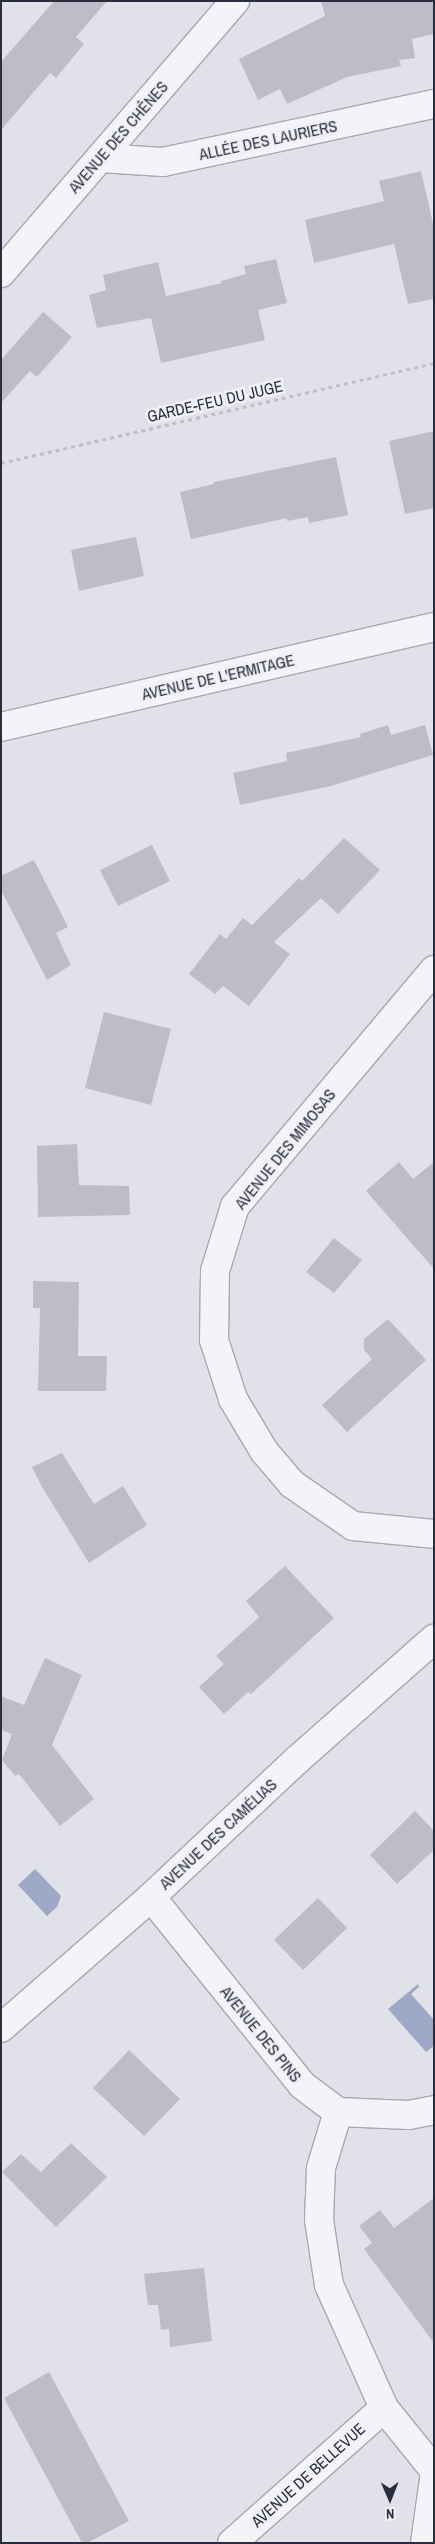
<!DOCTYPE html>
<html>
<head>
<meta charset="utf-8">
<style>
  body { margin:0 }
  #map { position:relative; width:435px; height:2544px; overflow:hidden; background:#e1e2e9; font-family:"Archivo Narrow",sans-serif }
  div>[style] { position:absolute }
  .water>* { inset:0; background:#9fa8c6 }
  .building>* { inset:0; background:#bcbdc8 }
  .path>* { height:3px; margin-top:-1.5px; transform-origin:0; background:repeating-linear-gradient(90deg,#bfc0c7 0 4px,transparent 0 8px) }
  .roads { filter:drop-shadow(1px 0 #a7a8b3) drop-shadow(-1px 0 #a7a8b3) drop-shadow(0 1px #a7a8b3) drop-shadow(0 -1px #a7a8b3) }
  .minor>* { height:28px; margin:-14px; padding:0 14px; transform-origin:14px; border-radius:14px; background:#f3f4f7 }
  span { translate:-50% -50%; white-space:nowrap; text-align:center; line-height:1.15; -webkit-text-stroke:5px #f0f1f6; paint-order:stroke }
  .street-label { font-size:16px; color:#2b2d3f }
  .frame { position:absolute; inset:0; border:2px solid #2b2d3f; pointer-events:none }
  .north { position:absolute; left:365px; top:2474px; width:50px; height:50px; -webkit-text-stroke:4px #f0f1f6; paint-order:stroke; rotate:179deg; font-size:14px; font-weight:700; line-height:20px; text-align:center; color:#2b2d3f }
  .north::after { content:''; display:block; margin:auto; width:18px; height:22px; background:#2b2d3f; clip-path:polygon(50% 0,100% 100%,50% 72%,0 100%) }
</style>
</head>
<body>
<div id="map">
  <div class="water">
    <i style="clip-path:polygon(35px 1869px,61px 1896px,57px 1907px,47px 1916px,18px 1885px)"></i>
    <i style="clip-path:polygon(418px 1984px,419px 1987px,411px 1994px,434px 2020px,434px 2046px,426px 2052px,388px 2009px)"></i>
  </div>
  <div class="building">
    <i style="clip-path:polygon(54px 1px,107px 1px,76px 37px,84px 44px,56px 78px,50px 73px,1px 130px,1px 62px)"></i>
    <i style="clip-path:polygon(321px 1px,434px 1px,434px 34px,412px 39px,415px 58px,399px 60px,401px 66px,347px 77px,287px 104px,280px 89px,258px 100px,239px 59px,325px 16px)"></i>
    <i style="clip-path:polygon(421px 171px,434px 228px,434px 299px,408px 304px,394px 244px,314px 263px,305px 220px,384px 201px,379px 181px)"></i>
    <i style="clip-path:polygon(276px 259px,287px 303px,258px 310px,265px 340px,161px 363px,151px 318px,97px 328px,89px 295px,106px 290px,103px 275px,158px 262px,166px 296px,222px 283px,221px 281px,246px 274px,244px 266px)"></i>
    <i style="clip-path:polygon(43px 312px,72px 337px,37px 377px,30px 371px,1px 403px,1px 360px)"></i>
    <i style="clip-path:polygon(434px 431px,434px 508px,405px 514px,389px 441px)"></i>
    <i style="clip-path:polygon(336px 457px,348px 515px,309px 523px,308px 517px,287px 521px,287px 518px,191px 539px,180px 492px,214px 484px,214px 482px)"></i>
    <i style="clip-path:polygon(136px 537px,144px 576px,79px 591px,71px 550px)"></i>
    <i style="clip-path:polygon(388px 725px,391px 735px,425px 725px,433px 755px,331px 786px,240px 805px,233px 773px,287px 761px,286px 753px,361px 737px,360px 734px)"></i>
    <i style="clip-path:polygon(344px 838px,380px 870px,338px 914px,302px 881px)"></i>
    <i style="clip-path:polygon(152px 845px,170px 881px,118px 906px,100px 870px)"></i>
    <i style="clip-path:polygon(34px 860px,68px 927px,56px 933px,71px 965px,47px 980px,1px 890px,1px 876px)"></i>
    <i style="clip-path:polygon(299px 878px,321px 898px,274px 942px,290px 954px,249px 1006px,223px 986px,215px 994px,189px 974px,220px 934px,226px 939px,243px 918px,252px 925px)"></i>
    <i style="clip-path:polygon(104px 1012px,171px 1029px,151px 1105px,85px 1088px)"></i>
    <i style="clip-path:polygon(77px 1144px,79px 1185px,129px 1186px,130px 1215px,38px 1217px,37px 1146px)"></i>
    <i style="clip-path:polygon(399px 1162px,413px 1179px,434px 1162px,434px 1269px,366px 1191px)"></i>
    <i style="clip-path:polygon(334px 1238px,362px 1260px,334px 1293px,306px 1272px)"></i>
    <i style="clip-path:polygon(33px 1281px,79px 1282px,78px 1356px,107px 1356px,106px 1391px,38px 1391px,40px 1308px,33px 1308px)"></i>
    <i style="clip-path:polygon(388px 1319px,426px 1360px,347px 1432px,322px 1405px,372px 1359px,364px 1350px,364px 1339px)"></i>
    <i style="clip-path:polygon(62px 1453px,94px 1504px,123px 1486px,147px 1525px,89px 1563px,42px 1487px,32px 1467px)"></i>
    <i style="clip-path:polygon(285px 1566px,334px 1618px,251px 1694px,248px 1692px,224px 1714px,199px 1687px,224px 1664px,216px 1656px,259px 1617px,246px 1601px)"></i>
    <i style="clip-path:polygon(45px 1658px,82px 1675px,52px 1745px,94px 1799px,60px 1826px,19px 1774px,15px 1776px,2px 1760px,12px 1734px,1px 1730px,1px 1696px,24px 1705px)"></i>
    <i style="clip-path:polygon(415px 1811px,434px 1831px,434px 1850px,397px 1884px,370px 1855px)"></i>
    <i style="clip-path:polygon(318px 1898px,347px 1928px,303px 1970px,274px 1940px)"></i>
    <i style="clip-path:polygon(129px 2050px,180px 2099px,144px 2136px,93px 2088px)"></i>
    <i style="clip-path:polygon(71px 2143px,107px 2177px,56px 2227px,2px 2172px,21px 2154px,41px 2172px)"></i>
    <i style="clip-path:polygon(434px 2198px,434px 2343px,364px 2249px,372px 2243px,359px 2226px,380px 2210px,394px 2228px)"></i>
    <i style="clip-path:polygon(204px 2268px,212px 2341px,170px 2347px,169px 2329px,161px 2330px,158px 2305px,148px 2305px,144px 2274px)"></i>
    <i style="clip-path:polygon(49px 2372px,129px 2521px,87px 2543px,82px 2543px,4px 2398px)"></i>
  </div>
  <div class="path">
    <i style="left:1px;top:463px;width:444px;rotate:-13deg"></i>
  </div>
  <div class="roads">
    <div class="minor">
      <i style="left:100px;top:158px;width:63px;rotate:3.6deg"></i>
      <i style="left:163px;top:162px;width:277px;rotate:-12.1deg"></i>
      <i style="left:1px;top:273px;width:359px;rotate:-49.3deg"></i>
      <i style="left:1px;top:727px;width:444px;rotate:-13deg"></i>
      <i style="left:434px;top:970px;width:309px;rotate:130.1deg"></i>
      <i style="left:235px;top:1206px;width:68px;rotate:107.1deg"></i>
      <i style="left:215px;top:1271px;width:69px;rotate:90.8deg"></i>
      <i style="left:214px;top:1340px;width:62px;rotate:72.1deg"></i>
      <i style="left:233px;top:1399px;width:61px;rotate:59.2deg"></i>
      <i style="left:264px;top:1451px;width:43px;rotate:49.7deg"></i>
      <i style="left:292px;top:1484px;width:74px;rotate:34.5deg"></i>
      <i style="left:353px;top:1526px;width:81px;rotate:5.6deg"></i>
      <i style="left:151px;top:1897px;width:241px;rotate:51.2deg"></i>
      <i style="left:302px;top:2085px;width:45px;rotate:36.9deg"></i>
      <i style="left:338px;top:2112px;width:71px;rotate:2.4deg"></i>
      <i style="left:409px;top:2115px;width:25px;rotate:-11deg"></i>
      <i style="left:1px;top:2028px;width:199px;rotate:-41.1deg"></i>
      <i style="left:151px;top:1897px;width:200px;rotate:-43.2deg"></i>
      <i style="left:297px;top:1760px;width:183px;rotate:-41.5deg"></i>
      <i style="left:338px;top:2112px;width:59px;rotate:106.9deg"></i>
      <i style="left:321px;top:2168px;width:52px;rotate:92.2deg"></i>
      <i style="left:319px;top:2220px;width:66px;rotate:81.3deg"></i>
      <i style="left:329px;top:2285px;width:135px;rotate:65.9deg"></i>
      <i style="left:384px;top:2408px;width:80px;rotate:51.1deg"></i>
      <i style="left:232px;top:2543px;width:203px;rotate:-41.6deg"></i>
      <i style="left:425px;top:2543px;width:65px;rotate:-82deg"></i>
    </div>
  </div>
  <div class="street-label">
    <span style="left:118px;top:137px;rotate:-49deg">AVENUE DES CHÊNES</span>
    <span style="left:268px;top:140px;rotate:-12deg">ALLÉE DES LAURIERS</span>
    <span style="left:215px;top:401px;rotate:-13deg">GARDE-FEU DU JUGE</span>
    <span style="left:218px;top:677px;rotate:-13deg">AVENUE DE L'ERMITAGE</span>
    <span style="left:285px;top:1149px;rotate:-51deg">AVENUE DES MIMOSAS</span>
    <span style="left:218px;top:1834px;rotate:-43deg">AVENUE DES CAMÉLIAS</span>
    <span style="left:261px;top:2034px;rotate:51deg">AVENUE DES PINS</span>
    <span style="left:308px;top:2475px;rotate:-42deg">AVENUE DE BELLEVUE</span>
  </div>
  <div class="frame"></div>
  <div class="north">N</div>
</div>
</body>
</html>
